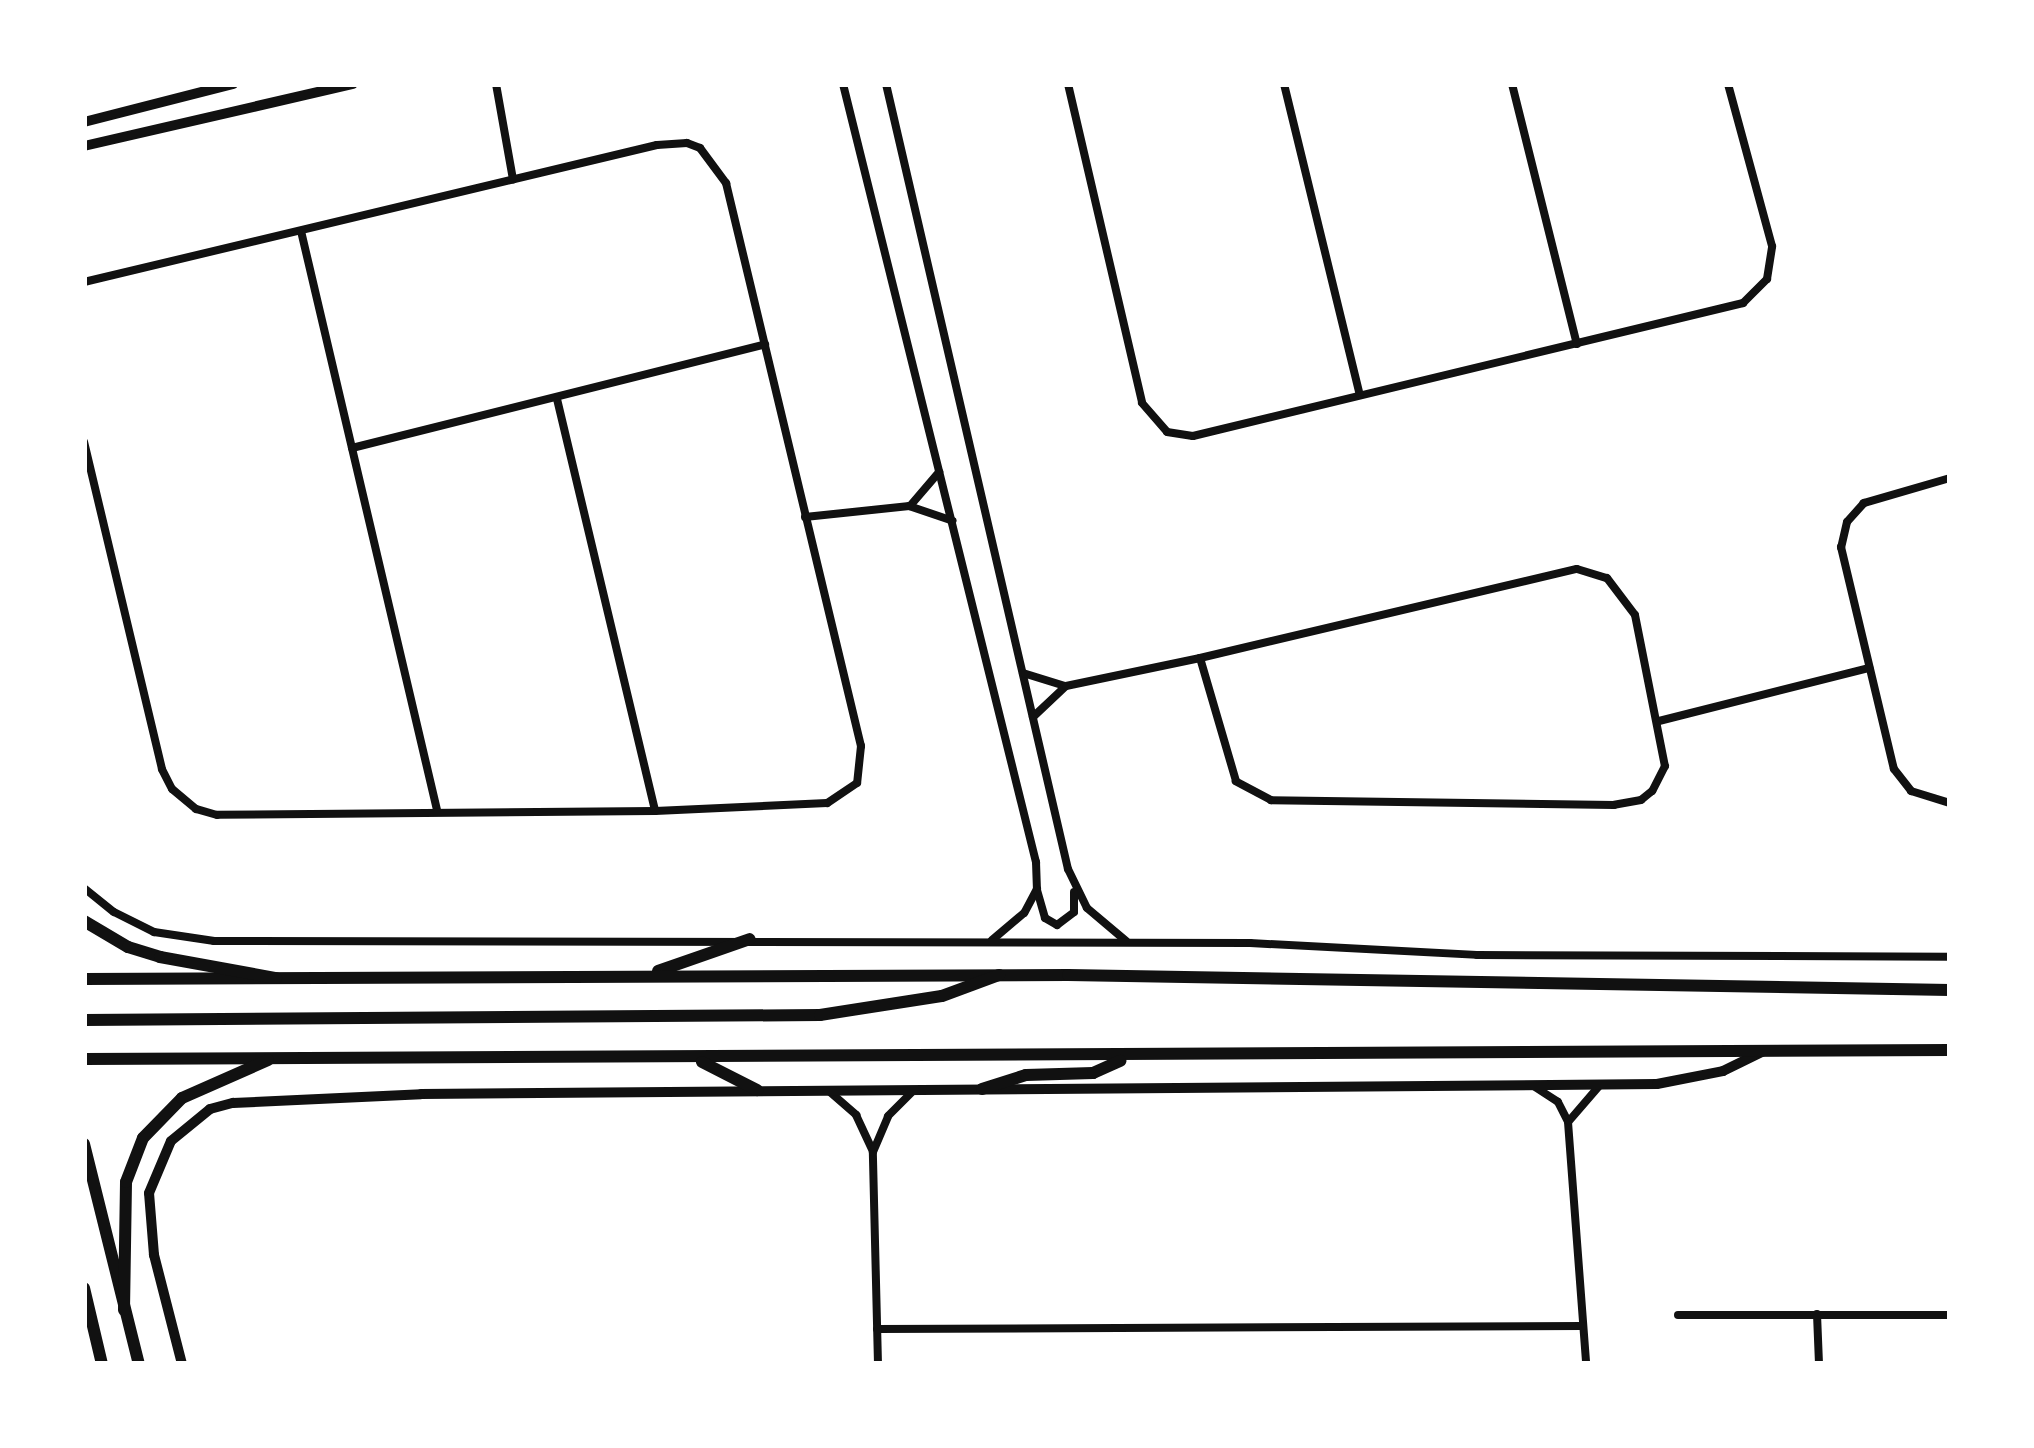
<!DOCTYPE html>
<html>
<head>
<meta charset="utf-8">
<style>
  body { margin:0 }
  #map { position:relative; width:2034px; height:1448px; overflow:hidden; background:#fff; font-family:"DM Sans",sans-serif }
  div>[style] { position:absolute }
  .minor>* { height:8px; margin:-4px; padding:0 4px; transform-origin:4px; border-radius:4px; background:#111 }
  .tertiary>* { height:10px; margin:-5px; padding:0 5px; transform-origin:5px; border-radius:5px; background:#111 }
  .secondary>* { height:12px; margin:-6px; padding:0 6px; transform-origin:6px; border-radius:6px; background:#111 }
  .primary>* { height:12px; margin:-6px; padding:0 6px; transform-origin:6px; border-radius:6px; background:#111 }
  span { translate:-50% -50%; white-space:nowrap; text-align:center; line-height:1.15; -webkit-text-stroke:12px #fff; paint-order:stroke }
  .frame { position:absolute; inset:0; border:87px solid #fff; pointer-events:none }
</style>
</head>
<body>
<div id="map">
  <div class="minor">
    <i style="left:496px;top:84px;width:97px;rotate:79.9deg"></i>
    <i style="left:843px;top:84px;width:802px;rotate:76.07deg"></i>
    <i style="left:1036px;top:862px;width:27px;rotate:88deg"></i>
    <i style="left:1037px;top:889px;width:27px;rotate:118deg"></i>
    <i style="left:1024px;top:913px;width:42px;rotate:139.8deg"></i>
    <i style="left:886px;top:84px;width:806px;rotate:76.95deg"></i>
    <i style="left:1068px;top:869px;width:43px;rotate:64deg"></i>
    <i style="left:1087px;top:908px;width:51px;rotate:40.2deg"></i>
    <i style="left:1068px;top:84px;width:327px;rotate:76.9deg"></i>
    <i style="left:1142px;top:403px;width:38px;rotate:49deg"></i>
    <i style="left:1167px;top:432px;width:26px;rotate:9deg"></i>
    <i style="left:1193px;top:436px;width:566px;rotate:-13.59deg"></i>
    <i style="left:1743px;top:303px;width:34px;rotate:-45deg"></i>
    <i style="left:1767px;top:279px;width:33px;rotate:-81deg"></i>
    <i style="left:1772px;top:246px;width:168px;rotate:-105.2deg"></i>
    <i style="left:1284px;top:84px;width:320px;rotate:76.3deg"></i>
    <i style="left:1512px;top:84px;width:268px;rotate:76deg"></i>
    <i style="left:301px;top:231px;width:595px;rotate:76.78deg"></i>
    <i style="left:84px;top:282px;width:589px;rotate:-13.45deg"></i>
    <i style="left:657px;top:145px;width:30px;rotate:-4deg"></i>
    <i style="left:687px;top:143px;width:14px;rotate:21deg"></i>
    <i style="left:700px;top:148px;width:44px;rotate:53.4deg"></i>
    <i style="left:726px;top:183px;width:579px;rotate:76.52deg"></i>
    <i style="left:861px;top:746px;width:37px;rotate:96deg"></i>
    <i style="left:857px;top:783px;width:36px;rotate:146deg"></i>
    <i style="left:827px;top:803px;width:172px;rotate:177.3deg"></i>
    <i style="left:655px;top:811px;width:438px;rotate:179.5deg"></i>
    <i style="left:217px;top:815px;width:22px;rotate:-164deg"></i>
    <i style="left:196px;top:809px;width:31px;rotate:-140deg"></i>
    <i style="left:172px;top:789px;width:22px;rotate:-117deg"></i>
    <i style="left:162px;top:769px;width:336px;rotate:-103.4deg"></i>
    <i style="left:557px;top:399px;width:423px;rotate:76.6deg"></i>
    <i style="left:352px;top:448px;width:426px;rotate:-14.1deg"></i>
    <i style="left:1950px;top:478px;width:90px;rotate:163.8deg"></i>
    <i style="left:1864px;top:503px;width:25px;rotate:132deg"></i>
    <i style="left:1847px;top:522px;width:26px;rotate:103deg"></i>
    <i style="left:1841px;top:547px;width:228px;rotate:76.6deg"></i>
    <i style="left:1894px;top:769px;width:28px;rotate:52deg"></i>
    <i style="left:1911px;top:791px;width:41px;rotate:17.1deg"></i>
    <i style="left:910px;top:506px;width:45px;rotate:-49.5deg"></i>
    <i style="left:805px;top:517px;width:105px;rotate:-6deg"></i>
    <i style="left:909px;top:506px;width:46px;rotate:18.8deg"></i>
    <i style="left:1577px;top:569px;width:31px;rotate:17deg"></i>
    <i style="left:1607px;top:578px;width:46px;rotate:52.9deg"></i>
    <i style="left:1635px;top:615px;width:154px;rotate:78.8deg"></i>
    <i style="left:1665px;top:766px;width:28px;rotate:117deg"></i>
    <i style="left:1652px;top:791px;width:14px;rotate:141deg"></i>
    <i style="left:1641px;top:800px;width:27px;rotate:170deg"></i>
    <i style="left:1614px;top:805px;width:343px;rotate:-179.2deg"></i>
    <i style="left:1271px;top:800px;width:40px;rotate:-152deg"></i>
    <i style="left:1236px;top:781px;width:128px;rotate:-106.3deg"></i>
    <i style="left:1200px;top:658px;width:387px;rotate:-13.3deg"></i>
    <i style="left:1023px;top:673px;width:44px;rotate:17.2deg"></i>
    <i style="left:1033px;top:717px;width:45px;rotate:-43.2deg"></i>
    <i style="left:1066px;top:686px;width:137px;rotate:-11.8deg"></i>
    <i style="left:1659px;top:721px;width:217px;rotate:-14.2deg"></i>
    <i style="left:84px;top:888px;width:38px;rotate:39deg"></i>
    <i style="left:114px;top:912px;width:45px;rotate:26.6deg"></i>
    <i style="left:154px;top:932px;width:61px;rotate:8.5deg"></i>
    <i style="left:214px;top:941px;width:1036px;rotate:0.11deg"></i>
    <i style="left:1250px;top:943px;width:227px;rotate:3deg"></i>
    <i style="left:1477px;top:955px;width:473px;rotate:0.2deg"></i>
    <i style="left:1037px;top:890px;width:29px;rotate:74deg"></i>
    <i style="left:1045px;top:918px;width:14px;rotate:30deg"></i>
    <i style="left:1057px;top:925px;width:21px;rotate:-37deg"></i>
    <i style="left:1074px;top:912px;width:20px;rotate:-90deg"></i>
    <i style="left:1535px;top:1087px;width:27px;rotate:33deg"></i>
    <i style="left:1558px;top:1102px;width:22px;rotate:63deg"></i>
    <i style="left:1568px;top:1122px;width:243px;rotate:85.7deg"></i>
    <i style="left:830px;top:1092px;width:35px;rotate:41deg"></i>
    <i style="left:856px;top:1115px;width:40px;rotate:65deg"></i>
    <i style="left:1569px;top:1121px;width:48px;rotate:-49.3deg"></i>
    <i style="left:1817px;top:1314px;width:50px;rotate:87.7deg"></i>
    <i style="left:1678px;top:1315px;width:272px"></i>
    <i style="left:877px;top:1329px;width:706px;rotate:-0.24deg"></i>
    <i style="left:878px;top:1364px;width:212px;rotate:-91.4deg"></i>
    <i style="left:873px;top:1152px;width:39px;rotate:-67deg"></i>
    <i style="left:888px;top:1116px;width:35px;rotate:-45deg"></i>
  </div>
  <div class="tertiary">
    <i style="left:84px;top:122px;width:154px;rotate:-14.3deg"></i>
    <i style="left:84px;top:146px;width:276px;rotate:-13deg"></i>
    <i style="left:182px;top:1364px;width:113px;rotate:-104.4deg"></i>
    <i style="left:154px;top:1255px;width:62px;rotate:-94.6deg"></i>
    <i style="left:149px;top:1193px;width:56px;rotate:-67.1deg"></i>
    <i style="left:171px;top:1141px;width:50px;rotate:-39.4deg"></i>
    <i style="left:210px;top:1109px;width:24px;rotate:-15deg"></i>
    <i style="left:233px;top:1103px;width:188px;rotate:-2.7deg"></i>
    <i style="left:421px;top:1094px;width:1236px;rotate:-0.46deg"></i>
    <i style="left:1657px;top:1084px;width:67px;rotate:-11.1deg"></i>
    <i style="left:1723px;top:1071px;width:46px;rotate:-26deg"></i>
  </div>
  <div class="secondary">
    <i style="left:658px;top:971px;width:97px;rotate:-19.2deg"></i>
    <i style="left:84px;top:979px;width:984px;rotate:-0.23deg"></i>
    <i style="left:1068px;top:975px;width:882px;rotate:0.97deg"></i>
    <i style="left:84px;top:1059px;width:1866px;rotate:-0.28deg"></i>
    <i style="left:702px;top:1062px;width:62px;rotate:27deg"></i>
    <i style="left:982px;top:1089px;width:46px;rotate:-17.7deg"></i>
    <i style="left:1026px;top:1075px;width:67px;rotate:-1.7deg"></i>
    <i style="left:1093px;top:1073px;width:30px;rotate:-24deg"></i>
  </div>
  <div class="primary">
    <i style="left:84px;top:921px;width:51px;rotate:30.6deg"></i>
    <i style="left:128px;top:947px;width:34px;rotate:17deg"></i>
    <i style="left:160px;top:957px;width:118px;rotate:10.3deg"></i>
    <i style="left:84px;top:1020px;width:736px;rotate:-0.39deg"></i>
    <i style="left:820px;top:1015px;width:123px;rotate:-8.9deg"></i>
    <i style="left:942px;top:996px;width:61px;rotate:-20.2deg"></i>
    <i style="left:84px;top:1144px;width:227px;rotate:76deg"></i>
    <i style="left:84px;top:1288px;width:78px;rotate:76.7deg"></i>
    <i style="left:124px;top:1310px;width:128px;rotate:-89.1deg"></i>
    <i style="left:126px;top:1182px;width:47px;rotate:-68.9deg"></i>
    <i style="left:143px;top:1138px;width:56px;rotate:-45.7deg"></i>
    <i style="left:182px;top:1098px;width:94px;rotate:-23.8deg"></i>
  </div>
  <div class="frame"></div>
</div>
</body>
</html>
